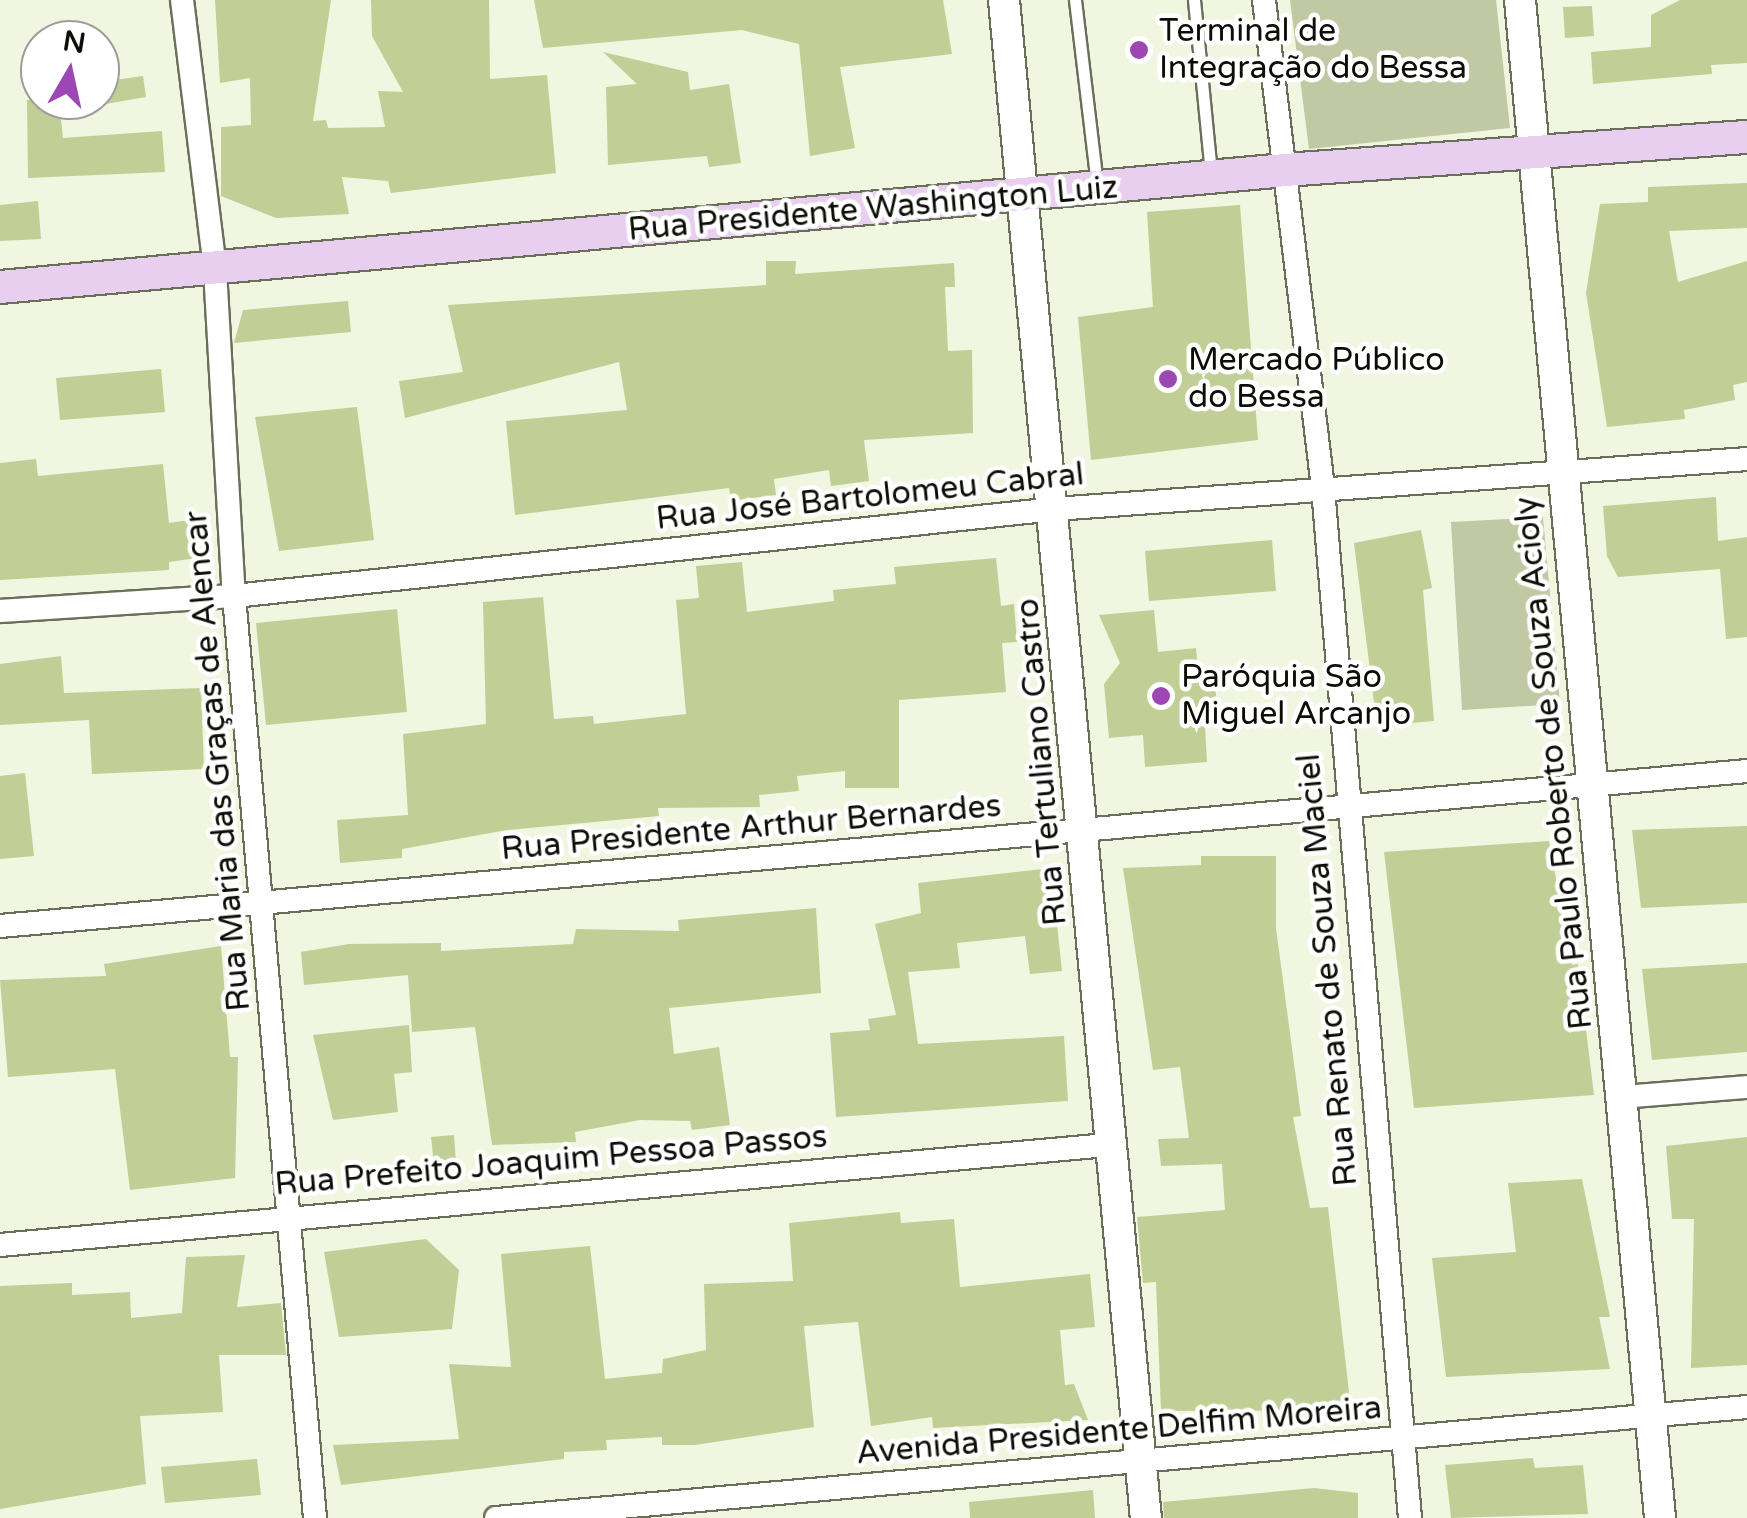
<!DOCTYPE html>
<html>
<head>
<meta charset="utf-8">
<style>
  body { margin:0 }
  #map { position:relative; width:1747px; height:1518px; overflow:hidden; background:#f0f6df; font-family:"Varela Round",sans-serif }
  div>[style] { position:absolute }
  .green>* { inset:0; background:#c0c9a3 }
  .building>* { inset:0; background:#c1ce96 }
  .roads { filter:drop-shadow(2px 0 #6a6e5b) drop-shadow(-2px 0 #6a6e5b) drop-shadow(0 2px #6a6e5b) drop-shadow(0 -2px #6a6e5b) }
  .service>* { height:11px; margin:-5.5px; padding:0 5.5px; transform-origin:5.5px; border-radius:5.5px; background:#fff }
  .minor>* { height:22px; margin:-11px; padding:0 11px; transform-origin:11px; border-radius:11px; background:#fff }
  .tertiary>* { height:30px; margin:-15px; padding:0 15px; transform-origin:15px; border-radius:15px; background:#fff }
  .secondary>* { height:32px; margin:-16px; padding:0 16px; transform-origin:16px; border-radius:16px; background:#e8ceef }
  .dots>* { width:28px; height:28px; translate:-50% -50%; box-sizing:border-box; border:5px solid #fff; border-radius:50% }
  span { translate:-50% -50%; white-space:nowrap; text-align:center; line-height:1.15; -webkit-text-stroke:9px #fff; paint-order:stroke }
  .poi-label { font-size:32px; color:#0b0d06 }
  .left { translate:0 -50%; text-align:left }
  .street-label { font-size:32px; color:#0b0d06 }
  .north { position:absolute; left:20px; top:20px; width:100px; height:100px; box-sizing:border-box; background:#fff; border:2px solid #9d9e9b; border-radius:50%; rotate:9deg; font-size:28px; font-weight:700; line-height:40px; text-align:center; color:#0b0d06 }
  .north::after { content:''; display:block; margin:auto; width:35px; height:45px; background:#9d47b4; clip-path:polygon(50% 0,100% 100%,50% 72%,0 100%) }
</style>
</head>
<body>
<div id="map">
  <div class="green">
    <i style="clip-path:polygon(1290px 0,1496px 0,1510px 128px,1309px 149px)"></i>
    <i style="clip-path:polygon(1543px 517px,1560px 704px,1462px 710px,1451px 522px)"></i>
  </div>
  <div class="building">
    <i style="clip-path:polygon(215px 0,331px 0,313px 121px,326px 120px,328px 128px,385px 127px,378px 91px,403px 92px,372px 36px,371px 0,489px 0,490px 79px,547px 75px,556px 173px,391px 193px,388px 181px,342px 177px,349px 214px,276px 218px,221px 196px,221px 127px,251px 125px,250px 78px,220px 83px)"></i>
    <i style="clip-path:polygon(534px 0,943px 0,952px 54px,840px 67px,855px 148px,810px 156px,799px 44px,742px 30px,543px 48px)"></i>
    <i style="clip-path:polygon(1680px 0,1747px 0,1747px 63px,1711px 65px,1712px 74px,1593px 84px,1591px 52px,1651px 47px,1651px 15px)"></i>
    <i style="clip-path:polygon(1592px 6px,1594px 36px,1565px 38px,1563px 7px)"></i>
    <i style="clip-path:polygon(603px 52px,688px 72px,690px 90px,729px 84px,741px 163px,709px 167px,707px 156px,608px 165px,606px 87px,637px 84px)"></i>
    <i style="clip-path:polygon(143px 76px,146px 97px,100px 105px,100px 82px)"></i>
    <i style="clip-path:polygon(27px 100px,59px 100px,63px 138px,162px 131px,165px 172px,28px 178px)"></i>
    <i style="clip-path:polygon(1747px 183px,1747px 228px,1669px 231px,1678px 282px,1747px 261px,1747px 382px,1733px 385px,1735px 400px,1684px 410px,1685px 419px,1607px 427px,1586px 293px,1600px 204px,1648px 202px,1648px 187px)"></i>
    <i style="clip-path:polygon(38px 201px,41px 239px,0 241px,0 205px)"></i>
    <i style="clip-path:polygon(1240px 205px,1258px 440px,1091px 460px,1078px 317px,1153px 307px,1147px 212px)"></i>
    <i style="clip-path:polygon(766px 261px,796px 261px,795px 274px,954px 263px,955px 287px,945px 287px,948px 351px,972px 350px,973px 433px,864px 440px,869px 481px,831px 486px,829px 470px,774px 479px,776px 495px,731px 501px,729px 488px,515px 515px,506px 421px,627px 410px,619px 362px,405px 418px,399px 381px,463px 372px,448px 305px,766px 285px)"></i>
    <i style="clip-path:polygon(348px 301px,351px 332px,234px 343px,243px 310px)"></i>
    <i style="clip-path:polygon(161px 369px,165px 412px,60px 420px,56px 378px)"></i>
    <i style="clip-path:polygon(357px 407px,374px 540px,279px 551px,255px 417px)"></i>
    <i style="clip-path:polygon(36px 459px,38px 476px,163px 464px,169px 523px,190px 520px,197px 558px,169px 562px,169px 570px,0 580px,0 463px)"></i>
    <i style="clip-path:polygon(1716px 497px,1718px 541px,1747px 537px,1747px 637px,1726px 639px,1720px 569px,1618px 577px,1607px 556px,1603px 506px)"></i>
    <i style="clip-path:polygon(1421px 530px,1432px 588px,1423px 590px,1434px 721px,1377px 726px,1354px 543px)"></i>
    <i style="clip-path:polygon(1272px 540px,1276px 591px,1149px 601px,1145px 551px)"></i>
    <i style="clip-path:polygon(996px 558px,1001px 606px,1014px 604px,1017px 642px,1002px 643px,1006px 692px,899px 700px,899px 788px,845px 788px,845px 771px,797px 776px,799px 791px,759px 795px,760px 807px,658px 808px,659px 816px,507px 830px,402px 849px,402px 858px,340px 863px,337px 820px,408px 815px,403px 734px,486px 724px,483px 602px,543px 597px,554px 719px,593px 716px,594px 724px,686px 714px,676px 600px,699px 598px,696px 566px,742px 562px,747px 612px,834px 601px,833px 590px,896px 584px,894px 567px)"></i>
    <i style="clip-path:polygon(397px 609px,407px 712px,266px 725px,256px 623px)"></i>
    <i style="clip-path:polygon(1154px 610px,1158px 652px,1196px 648px,1199px 681px,1215px 680px,1218px 725px,1205px 726px,1207px 762px,1145px 767px,1143px 735px,1109px 738px,1104px 684px,1120px 663px,1099px 615px)"></i>
    <i style="clip-path:polygon(61px 656px,64px 693px,201px 688px,204px 769px,92px 774px,89px 720px,0 725px,0 664px)"></i>
    <i style="clip-path:polygon(25px 773px,34px 856px,0 859px,0 776px)"></i>
    <i style="clip-path:polygon(1747px 826px,1747px 903px,1641px 908px,1632px 830px)"></i>
    <i style="clip-path:polygon(1549px 841px,1572px 965px,1578px 964px,1594px 1095px,1414px 1108px,1384px 852px)"></i>
    <i style="clip-path:polygon(1201px 856px,1276px 856px,1276px 928px,1301px 1116px,1293px 1117px,1310px 1208px,1328px 1207px,1351px 1410px,1161px 1411px,1156px 1282px,1143px 1283px,1137px 1217px,1225px 1210px,1222px 1164px,1161px 1166px,1158px 1139px,1189px 1138px,1180px 1067px,1153px 1070px,1123px 868px,1201px 865px)"></i>
    <i style="clip-path:polygon(1051px 868px,1062px 971px,1030px 974px,1025px 936px,957px 943px,960px 968px,908px 972px,918px 1044px,1064px 1036px,1068px 1101px,836px 1117px,830px 1033px,870px 1030px,868px 1019px,896px 1015px,875px 924px,921px 913px,918px 883px)"></i>
    <i style="clip-path:polygon(816px 908px,821px 993px,669px 1008px,674px 1054px,719px 1047px,730px 1125px,692px 1130px,690px 1121px,640px 1120px,575px 1132px,576px 1142px,492px 1145px,475px 1027px,412px 1032px,408px 975px,304px 985px,301px 952px,349px 944px,441px 943px,441px 951px,573px 944px,576px 929px,679px 931px,678px 920px)"></i>
    <i style="clip-path:polygon(221px 946px,230px 1057px,238px 1057px,235px 1178px,130px 1190px,115px 1069px,8px 1077px,0 980px,106px 976px,104px 964px)"></i>
    <i style="clip-path:polygon(1747px 963px,1747px 1052px,1652px 1060px,1642px 969px)"></i>
    <i style="clip-path:polygon(409px 1025px,412px 1072px,394px 1074px,398px 1112px,333px 1120px,313px 1035px)"></i>
    <i style="clip-path:polygon(454px 1135px,456px 1163px,434px 1164px,431px 1137px)"></i>
    <i style="clip-path:polygon(1747px 1137px,1747px 1365px,1691px 1368px,1694px 1219px,1672px 1219px,1666px 1146px)"></i>
    <i style="clip-path:polygon(1582px 1179px,1610px 1317px,1599px 1317px,1610px 1369px,1446px 1377px,1432px 1258px,1516px 1252px,1508px 1183px)"></i>
    <i style="clip-path:polygon(900px 1212px,901px 1223px,954px 1219px,960px 1287px,1090px 1274px,1095px 1327px,1060px 1330px,1065px 1385px,1074px 1384px,1088px 1420px,933px 1428px,932px 1417px,871px 1426px,858px 1322px,804px 1326px,814px 1427px,695px 1445px,662px 1445px,662px 1437px,606px 1440px,607px 1450px,564px 1452px,564px 1459px,341px 1485px,333px 1445px,459px 1439px,449px 1364px,511px 1367px,501px 1254px,590px 1246px,605px 1379px,662px 1373px,663px 1359px,706px 1350px,704px 1284px,793px 1281px,789px 1223px)"></i>
    <i style="clip-path:polygon(426px 1239px,459px 1270px,452px 1329px,339px 1337px,324px 1252px)"></i>
    <i style="clip-path:polygon(245px 1255px,237px 1307px,281px 1303px,286px 1355px,219px 1355px,223px 1412px,140px 1416px,146px 1484px,0 1509px,0 1286px,72px 1283px,72px 1295px,130px 1292px,131px 1318px,182px 1313px,186px 1257px)"></i>
    <i style="clip-path:polygon(1533px 1458px,1535px 1468px,1583px 1465px,1588px 1514px,1451px 1518px,1445px 1465px)"></i>
    <i style="clip-path:polygon(257px 1459px,261px 1495px,165px 1503px,161px 1467px)"></i>
    <i style="clip-path:polygon(1314px 1488px,1358px 1493px,1358px 1518px,1164px 1518px,1163px 1502px)"></i>
    <i style="clip-path:polygon(1093px 1490px,1095px 1518px,970px 1518px,969px 1502px)"></i>
  </div>
  <div class="roads">
    <div class="service">
      <i style="left:1075px;top:0;width:185px;rotate:83.2deg"></i>
      <i style="left:1194px;top:0;width:175px;rotate:84.4deg"></i>
    </div>
    <div class="minor">
      <i style="left:182px;top:0;width:272px;rotate:83deg"></i>
      <i style="left:215px;top:270px;width:327px;rotate:86.7deg"></i>
      <i style="left:234px;top:596px;width:926px;rotate:84.98deg"></i>
      <i style="left:1264px;top:0;width:493px;rotate:83.1deg"></i>
      <i style="left:1323px;top:489px;width:1033px;rotate:85.17deg"></i>
      <i style="left:0;top:611px;width:234px;rotate:-3.7deg"></i>
      <i style="left:234px;top:596px;width:826px;rotate:-6.05deg"></i>
      <i style="left:1055px;top:509px;width:694px;rotate:-4.13deg"></i>
      <i style="left:0;top:926px;width:1754px;rotate:-5.07deg"></i>
      <i style="left:1622px;top:1097px;width:125px;rotate:-4.6deg"></i>
      <i style="left:0;top:1245px;width:1113px;rotate:-5.16deg"></i>
      <i style="left:496px;top:1518px;width:1256px;rotate:-5.07deg"></i>
    </div>
    <div class="tertiary">
      <i style="left:1004px;top:0;width:1525px;rotate:84.66deg"></i>
      <i style="left:1520px;top:0;width:1524px;rotate:84.73deg"></i>
    </div>
    <div class="secondary">
      <i style="left:0;top:287px;width:1290px;rotate:-5.2deg"></i>
      <i style="left:1285px;top:170px;width:463px;rotate:-4.1deg"></i>
    </div>
  </div>
  <div class="dots">
    <i style="left:1139px;top:50px;background:#9d47b4"></i>
    <i style="left:1168px;top:379px;background:#9d47b4"></i>
    <i style="left:1161px;top:696px;background:#9d47b4"></i>
  </div>
  <div class="poi-label">
    <span class="left" style="left:1159px;top:50px">Terminal de<br>Integração do Bessa</span>
    <span class="left" style="left:1188px;top:379px">Mercado Público<br>do Bessa</span>
    <span class="left" style="left:1181px;top:696px">Paróquia São<br>Miguel Arcanjo</span>
  </div>
  <div class="street-label">
    <span style="left:873px;top:209px;rotate:-5deg">Rua Presidente Washington Luiz</span>
    <span style="left:870px;top:497px;rotate:-6deg">Rua José Bartolomeu Cabral</span>
    <span style="left:218px;top:761px;rotate:-95deg">Rua Maria das Graças de Alencar</span>
    <span style="left:1042px;top:762px;rotate:-95deg">Rua Tertuliano Castro</span>
    <span style="left:1554px;top:763px;rotate:-96deg">Rua Paulo Roberto de Souza Acioly</span>
    <span style="left:751px;top:828px;rotate:-5deg">Rua Presidente Arthur Bernardes</span>
    <span style="left:1328px;top:970px;rotate:-95deg">Rua Renato de Souza Maciel</span>
    <span style="left:551px;top:1161px;rotate:-5deg">Rua Prefeito Joaquim Pessoa Passos</span>
    <span style="left:1119px;top:1431px;rotate:-5deg">Avenida Presidente Delfim Moreira</span>
  </div>
  <div class="north">N</div>
</div>
</body>
</html>
